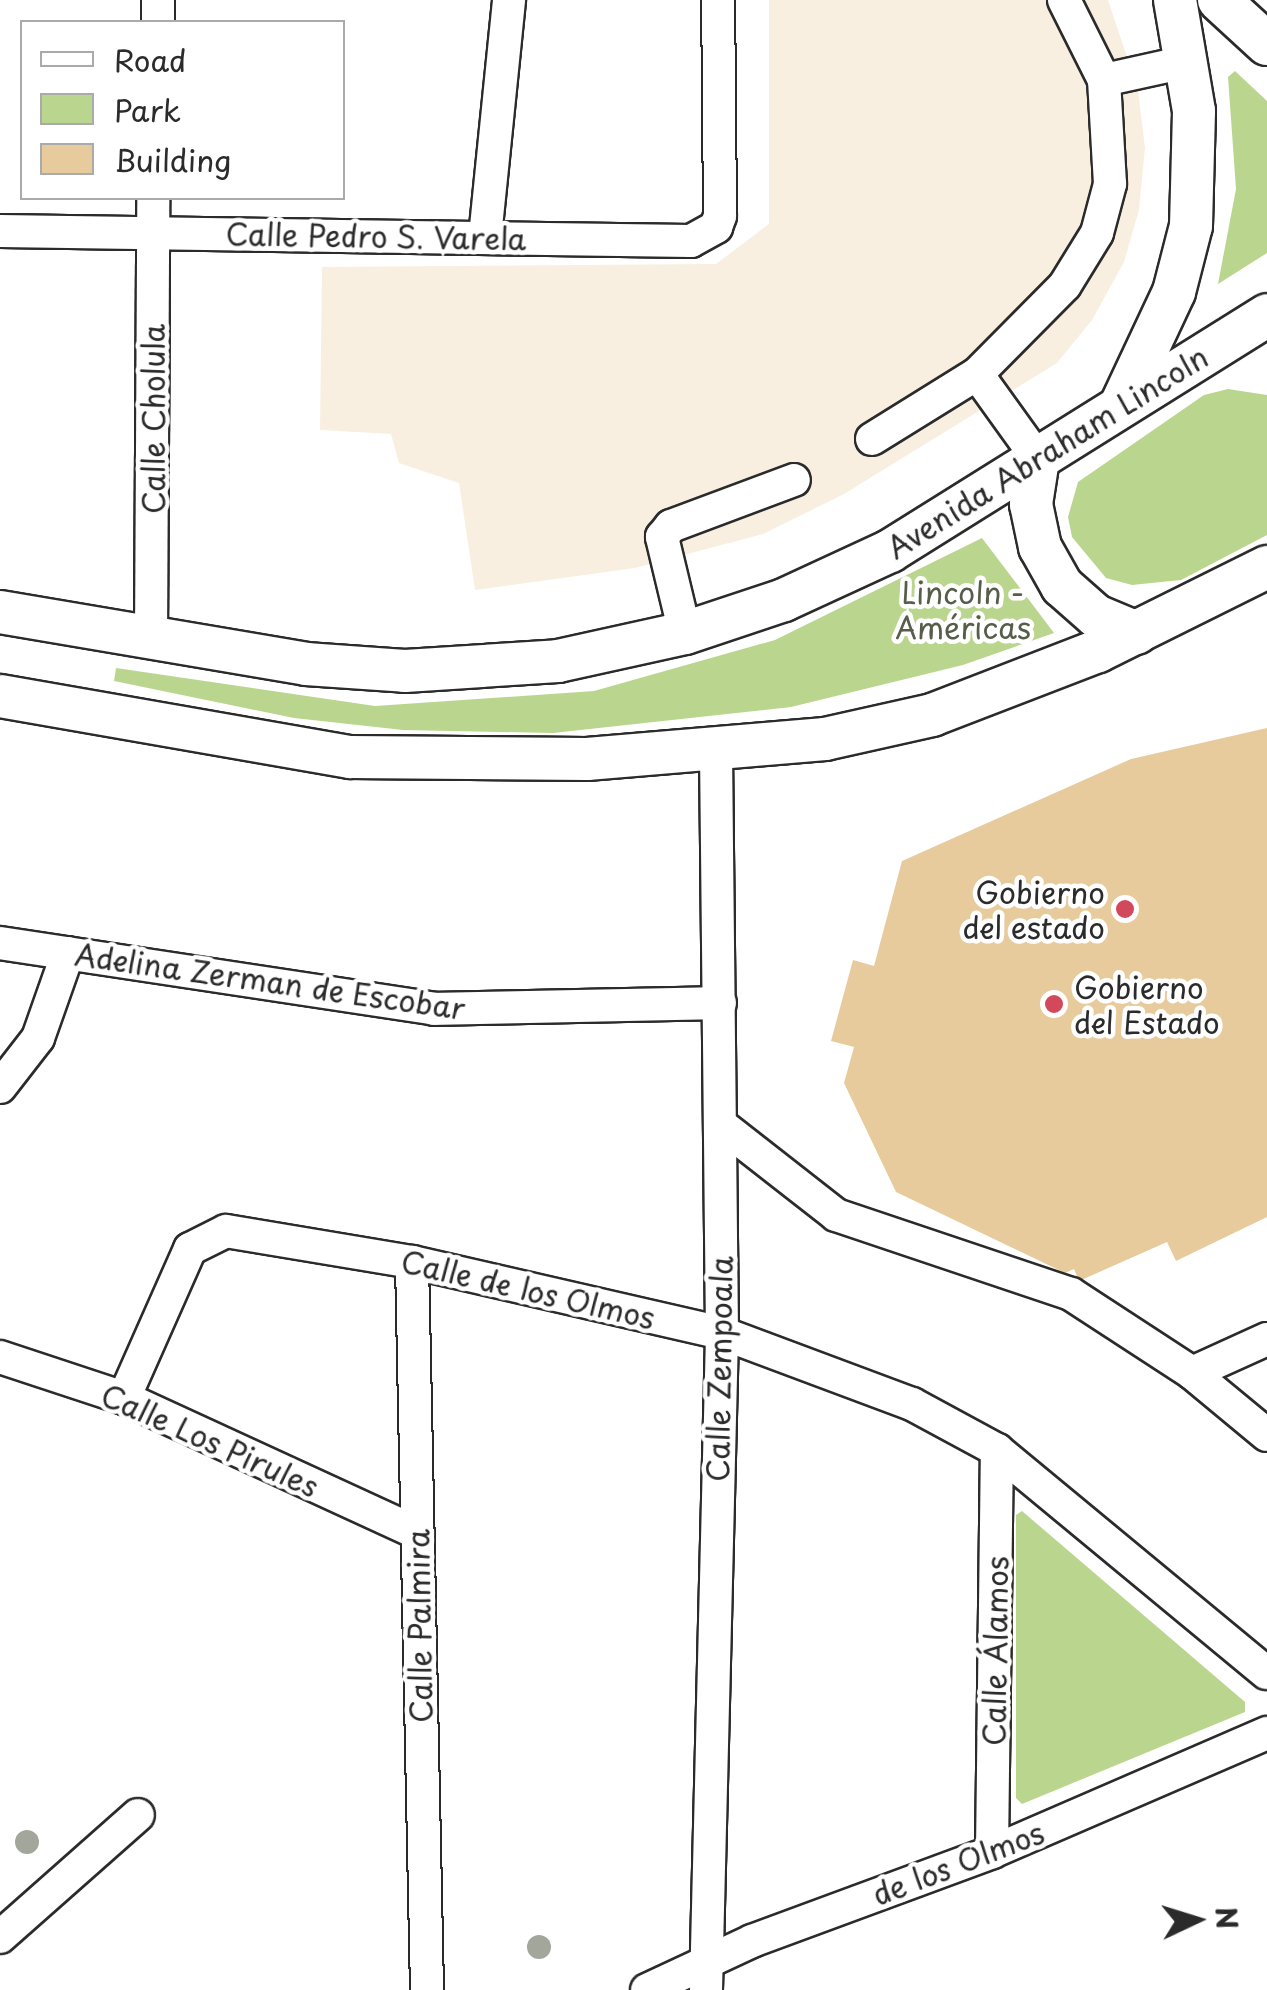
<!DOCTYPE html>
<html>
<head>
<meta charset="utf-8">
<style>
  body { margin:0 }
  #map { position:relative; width:1267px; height:1990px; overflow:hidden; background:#fff; font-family:"Playpen Sans",sans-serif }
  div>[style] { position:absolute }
  .built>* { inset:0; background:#f8efe1 }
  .green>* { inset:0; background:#bad68e }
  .building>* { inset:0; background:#e8cb9c }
  .roads { filter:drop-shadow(2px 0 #2b2b2b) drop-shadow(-2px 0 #2b2b2b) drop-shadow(0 2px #2b2b2b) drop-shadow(0 -2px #2b2b2b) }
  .minor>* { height:32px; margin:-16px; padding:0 16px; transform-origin:16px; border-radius:16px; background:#fff }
  .major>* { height:42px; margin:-21px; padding:0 21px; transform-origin:21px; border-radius:21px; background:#fff }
  .trees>* { width:24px; height:24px; margin:-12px; border-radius:50%; background:#a2a69b }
  .dots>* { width:28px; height:28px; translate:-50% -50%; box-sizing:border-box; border:5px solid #fff; border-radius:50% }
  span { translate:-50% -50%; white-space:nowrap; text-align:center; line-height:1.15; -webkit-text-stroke:9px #fff; paint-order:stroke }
  .street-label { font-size:30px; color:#2b2b2b }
  .park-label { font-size:30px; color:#565e49 }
  .poi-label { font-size:30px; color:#2b2b2b }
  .right { translate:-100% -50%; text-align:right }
  .left { translate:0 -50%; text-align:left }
  .legend { position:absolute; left:20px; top:20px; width:325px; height:180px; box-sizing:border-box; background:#fff; border:2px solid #aaa; margin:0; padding:12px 18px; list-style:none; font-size:30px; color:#2b2b2b }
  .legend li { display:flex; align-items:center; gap:20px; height:50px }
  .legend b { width:50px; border:2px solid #aaa }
  .north { position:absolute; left:1147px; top:1870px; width:100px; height:100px; -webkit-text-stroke:8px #fff; paint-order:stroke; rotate:86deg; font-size:28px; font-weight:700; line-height:40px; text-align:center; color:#2b2b2b }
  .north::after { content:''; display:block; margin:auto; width:35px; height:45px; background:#2b2b2b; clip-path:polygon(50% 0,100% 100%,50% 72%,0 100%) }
</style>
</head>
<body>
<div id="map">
  <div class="built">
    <i style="clip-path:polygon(769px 0,1108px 0,1138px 90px,1145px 148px,1139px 210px,1124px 262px,1092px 320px,1057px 363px,844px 494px,763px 534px,635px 568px,475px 590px,459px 483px,399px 463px,391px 434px,320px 430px,322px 267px,716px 264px,769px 224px)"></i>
  </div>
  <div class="green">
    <i style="clip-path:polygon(1235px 71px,1267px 101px,1267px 253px,1218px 284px,1236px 189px,1228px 77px)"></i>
    <i style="clip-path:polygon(1228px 389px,1267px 395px,1267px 535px,1181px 580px,1132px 585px,1106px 578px,1072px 537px,1068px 517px,1078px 482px,1204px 395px)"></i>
    <i style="clip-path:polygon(982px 538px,1054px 633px,963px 665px,791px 707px,553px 733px,403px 730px,294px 718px,114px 681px,116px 668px,375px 706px,594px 691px,775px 640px)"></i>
    <i style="clip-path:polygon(1022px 1511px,1245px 1702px,1245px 1712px,1022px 1804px,1016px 1798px,1016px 1515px)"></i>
  </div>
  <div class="building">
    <i style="clip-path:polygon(1267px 728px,1267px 1217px,1176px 1261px,1167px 1242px,1079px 1281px,1074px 1269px,1065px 1273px,896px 1192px,844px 1083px,854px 1047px,831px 1041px,853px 960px,874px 966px,902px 861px,1131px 759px)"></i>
  </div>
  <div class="roads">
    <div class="minor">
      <i style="left:1064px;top:0;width:89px;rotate:63.4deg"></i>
      <i style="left:1104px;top:80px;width:83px;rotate:-12.5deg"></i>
      <i style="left:158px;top:22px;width:22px;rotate:-90deg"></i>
      <i style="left:0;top:231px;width:691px;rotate:0.83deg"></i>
      <i style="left:691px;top:241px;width:29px;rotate:-29deg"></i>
      <i style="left:716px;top:227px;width:12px;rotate:-70deg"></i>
      <i style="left:720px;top:216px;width:216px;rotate:-90.5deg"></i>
      <i style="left:485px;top:237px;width:238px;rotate:-84.2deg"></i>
      <i style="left:977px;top:374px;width:105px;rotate:54.3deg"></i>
      <i style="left:872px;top:439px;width:123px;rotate:-31.8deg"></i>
      <i style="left:977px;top:374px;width:125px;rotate:-45.3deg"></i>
      <i style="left:1065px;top:285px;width:61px;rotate:-58.4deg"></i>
      <i style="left:1097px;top:233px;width:51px;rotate:-75.1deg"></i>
      <i style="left:1110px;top:184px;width:104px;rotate:-93.3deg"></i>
      <i style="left:685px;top:633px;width:99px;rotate:-103.5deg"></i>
      <i style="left:662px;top:537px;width:14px;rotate:-51deg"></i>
      <i style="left:671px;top:526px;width:131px;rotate:-20.5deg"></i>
      <i style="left:151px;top:641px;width:443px;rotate:-89.7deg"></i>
      <i style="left:0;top:943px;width:439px;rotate:8.6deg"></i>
      <i style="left:434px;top:1009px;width:286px;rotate:-1.2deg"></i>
      <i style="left:0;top:1087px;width:62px;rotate:-52.2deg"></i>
      <i style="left:38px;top:1038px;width:90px;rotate:-70.6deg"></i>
      <i style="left:721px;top:1125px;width:146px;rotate:38deg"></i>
      <i style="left:836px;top:1215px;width:248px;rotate:18.6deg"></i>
      <i style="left:1071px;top:1294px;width:145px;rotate:33.1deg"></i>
      <i style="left:1192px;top:1373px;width:97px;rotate:39.6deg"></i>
      <i style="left:412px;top:1262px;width:728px;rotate:88.82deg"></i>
      <i style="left:0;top:1357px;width:131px;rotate:18.3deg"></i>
      <i style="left:124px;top:1398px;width:321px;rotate:24.7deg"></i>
      <i style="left:1192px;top:1373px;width:82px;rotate:-24.4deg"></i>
      <i style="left:124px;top:1398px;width:163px;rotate:-66.1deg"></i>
      <i style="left:190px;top:1249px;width:40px;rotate:-26.6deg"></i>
      <i style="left:226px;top:1231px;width:189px;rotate:9.5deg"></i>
      <i style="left:412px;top:1262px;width:318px;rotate:12.9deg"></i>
      <i style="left:722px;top:1333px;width:203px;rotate:20.5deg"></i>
      <i style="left:912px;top:1404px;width:97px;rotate:28.4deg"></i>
      <i style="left:997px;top:1450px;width:350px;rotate:39.6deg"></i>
      <i style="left:992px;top:1852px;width:402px;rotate:-89.3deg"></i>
      <i style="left:0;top:1937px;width:184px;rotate:-41.5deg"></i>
      <i style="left:647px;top:1990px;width:116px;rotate:-25deg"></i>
      <i style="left:752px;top:1941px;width:256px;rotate:-20.3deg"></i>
      <i style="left:992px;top:1852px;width:300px;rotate:-23.4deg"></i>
      <i style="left:706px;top:1990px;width:657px;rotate:-88.6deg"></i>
      <i style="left:722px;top:1333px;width:585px;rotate:-90.59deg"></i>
    </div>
    <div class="major">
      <i style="left:1219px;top:0;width:65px;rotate:42.5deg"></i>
      <i style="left:1121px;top:405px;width:125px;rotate:-64.9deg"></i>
      <i style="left:1174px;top:292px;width:68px;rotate:-75.6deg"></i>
      <i style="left:1191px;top:226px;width:115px;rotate:-88.5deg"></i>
      <i style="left:1194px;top:111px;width:113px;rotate:-99.7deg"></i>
      <i style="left:1038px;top:459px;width:46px;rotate:98.8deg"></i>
      <i style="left:1031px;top:504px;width:44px;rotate:78.2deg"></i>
      <i style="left:1040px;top:547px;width:45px;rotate:60.6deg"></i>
      <i style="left:1062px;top:586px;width:45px;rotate:41.4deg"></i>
      <i style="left:1096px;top:616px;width:44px;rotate:22.5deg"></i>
      <i style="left:0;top:612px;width:310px;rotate:9.6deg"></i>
      <i style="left:306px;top:664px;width:99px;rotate:4deg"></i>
      <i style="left:405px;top:671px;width:153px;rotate:-3.7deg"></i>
      <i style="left:558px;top:661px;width:130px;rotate:-12.4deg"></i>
      <i style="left:685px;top:633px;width:104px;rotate:-18.4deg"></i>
      <i style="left:784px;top:600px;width:117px;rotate:-24.8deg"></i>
      <i style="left:890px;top:551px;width:445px;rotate:-32deg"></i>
      <i style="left:0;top:696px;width:355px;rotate:9.9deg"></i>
      <i style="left:350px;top:757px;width:237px;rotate:0.5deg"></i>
      <i style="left:587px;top:759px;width:239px;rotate:-4.8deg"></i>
      <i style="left:825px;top:739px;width:110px;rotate:-12.6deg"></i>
      <i style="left:932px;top:715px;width:178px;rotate:-21.1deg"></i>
      <i style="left:1098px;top:651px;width:189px;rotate:-26.4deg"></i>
    </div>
  </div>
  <div class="trees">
    <i style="left:27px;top:1842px"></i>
    <i style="left:539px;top:1947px"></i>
  </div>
  <div class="dots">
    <i style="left:1125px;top:909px;background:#d1495b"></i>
    <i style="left:1054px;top:1004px;background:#d1495b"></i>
  </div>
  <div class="street-label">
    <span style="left:376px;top:236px;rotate:1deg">Calle Pedro S. Varela</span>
    <span style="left:153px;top:419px;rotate:-90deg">Calle Cholula</span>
    <span style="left:1047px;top:452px;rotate:-32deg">Avenida Abraham Lincoln</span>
    <span style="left:270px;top:981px;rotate:8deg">Adelina Zerman de Escobar</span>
    <span style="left:528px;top:1289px;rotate:13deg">Calle de los Olmos</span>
    <span style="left:719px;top:1369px;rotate:-89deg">Calle Zempoala</span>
    <span style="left:210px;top:1440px;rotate:24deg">Calle Los Pirules</span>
    <span style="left:419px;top:1626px;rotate:-91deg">Calle Palmira</span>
    <span style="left:995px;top:1651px;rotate:-89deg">Calle Álamos</span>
    <span style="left:958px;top:1863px;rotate:-21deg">de los Olmos</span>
  </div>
  <div class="park-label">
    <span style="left:963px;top:609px">Lincoln -<br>Américas</span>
  </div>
  <div class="poi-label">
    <span class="right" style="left:1105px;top:909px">Gobierno<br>del estado</span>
    <span class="left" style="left:1074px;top:1004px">Gobierno<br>del Estado</span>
  </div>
  <ul class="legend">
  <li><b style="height:12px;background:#fff"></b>Road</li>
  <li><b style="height:28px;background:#bad68e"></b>Park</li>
  <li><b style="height:28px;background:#e8cb9c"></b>Building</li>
  </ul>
  <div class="north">N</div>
</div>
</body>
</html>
